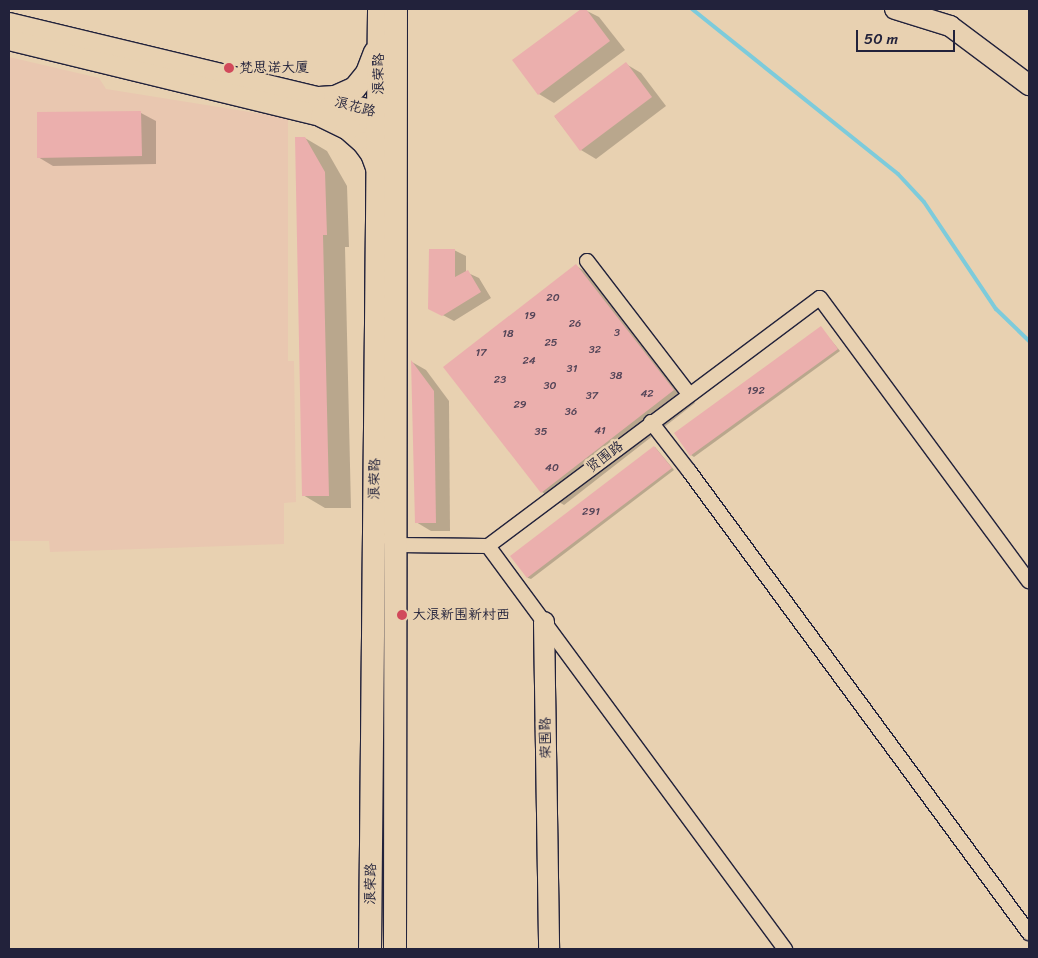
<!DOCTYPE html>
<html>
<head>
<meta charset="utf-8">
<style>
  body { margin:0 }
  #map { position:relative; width:1038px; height:958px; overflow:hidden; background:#e8d1b1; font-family:Sriracha,"LXGW WenKai TC",sans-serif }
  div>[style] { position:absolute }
  .built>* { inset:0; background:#e9c7b0 }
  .shadow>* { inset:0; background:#0003 }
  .stream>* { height:4px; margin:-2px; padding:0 2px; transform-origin:2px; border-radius:2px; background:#7dcbdb }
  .building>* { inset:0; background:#ebafad }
  .roads { filter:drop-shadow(1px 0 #22223b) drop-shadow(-1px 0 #22223b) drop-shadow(0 1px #22223b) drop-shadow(0 -1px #22223b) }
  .street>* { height:14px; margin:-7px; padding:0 7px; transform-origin:7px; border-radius:7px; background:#e8d1b1 }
  .secondary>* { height:20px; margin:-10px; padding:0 10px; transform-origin:10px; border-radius:10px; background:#e8d1b1 }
  .primary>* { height:22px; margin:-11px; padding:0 11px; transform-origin:11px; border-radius:11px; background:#e8d1b1 }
  .dots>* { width:14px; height:14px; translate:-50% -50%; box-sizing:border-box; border:2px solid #e8d1b1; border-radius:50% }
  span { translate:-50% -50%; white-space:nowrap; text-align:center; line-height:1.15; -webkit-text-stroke:5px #e8d1b1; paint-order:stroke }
  .number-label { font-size:11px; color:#544558 }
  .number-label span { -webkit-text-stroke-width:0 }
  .poi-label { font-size:14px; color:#22223b }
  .left { translate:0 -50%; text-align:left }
  .street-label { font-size:14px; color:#22223b }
  .frame { position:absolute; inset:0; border:10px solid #22223b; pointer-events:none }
  .scale { position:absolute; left:856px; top:30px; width:99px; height:22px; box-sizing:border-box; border:2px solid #22223b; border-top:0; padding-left:6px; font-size:15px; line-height:18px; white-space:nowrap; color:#22223b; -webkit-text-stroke:4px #e8d1b1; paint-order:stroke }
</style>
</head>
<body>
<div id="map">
  <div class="built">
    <i style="clip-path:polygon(9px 57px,99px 78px,106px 89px,288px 118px,288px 361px,294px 361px,296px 502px,284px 503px,284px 544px,50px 552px,49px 541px,9px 541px)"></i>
  </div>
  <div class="shadow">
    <i style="clip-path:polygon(583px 9px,599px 17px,625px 50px,554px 103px,539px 94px,514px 61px)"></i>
    <i style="clip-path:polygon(626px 64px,641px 73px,666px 106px,596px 159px,581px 150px,555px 117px)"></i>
    <i style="clip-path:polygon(141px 113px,156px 121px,156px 164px,53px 166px,38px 157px)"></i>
    <i style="clip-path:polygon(305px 138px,327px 151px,347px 186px,349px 247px,345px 247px,351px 508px,325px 508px,303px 495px)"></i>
    <i style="clip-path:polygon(454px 250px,466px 256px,466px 272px,479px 278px,491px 298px,454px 321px,439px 313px)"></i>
    <i style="clip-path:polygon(576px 266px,598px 278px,695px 403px,564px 505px,542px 492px)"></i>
    <i style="clip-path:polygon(821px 328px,840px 351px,694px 457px,691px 455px)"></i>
    <i style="clip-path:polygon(412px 362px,426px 370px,449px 401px,450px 531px,431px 531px,416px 522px)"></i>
    <i style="clip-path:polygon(655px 447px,674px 470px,531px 579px,528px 578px,512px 557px)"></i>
  </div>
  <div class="stream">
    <i style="left:692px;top:9px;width:264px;rotate:38.7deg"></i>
    <i style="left:898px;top:174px;width:38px;rotate:47deg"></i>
    <i style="left:924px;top:202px;width:129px;rotate:56.1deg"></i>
    <i style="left:996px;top:309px;width:46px;rotate:44.1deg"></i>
  </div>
  <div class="building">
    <i style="clip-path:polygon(581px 9px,586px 9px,610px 41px,538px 95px,512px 60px)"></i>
    <i style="clip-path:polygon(626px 62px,652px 97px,580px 151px,554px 116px)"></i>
    <i style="clip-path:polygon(141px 111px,142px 156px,37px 158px,37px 112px)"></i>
    <i style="clip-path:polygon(295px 137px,305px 137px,325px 172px,327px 235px,323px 235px,329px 496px,302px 496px)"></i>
    <i style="clip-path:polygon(429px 249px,455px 249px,455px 277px,468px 270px,481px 292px,442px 316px,428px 309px)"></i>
    <i style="clip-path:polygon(576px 264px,674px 390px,541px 493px,443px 367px)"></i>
    <i style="clip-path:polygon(821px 326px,838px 349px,690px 456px,674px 433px)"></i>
    <i style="clip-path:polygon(411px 360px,434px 391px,436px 523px,415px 523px)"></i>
    <i style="clip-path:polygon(654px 446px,672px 468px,527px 578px,510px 556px)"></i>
  </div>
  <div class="roads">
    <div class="street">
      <i style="left:587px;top:261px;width:168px;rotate:52.5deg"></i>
      <i style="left:651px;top:422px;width:62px;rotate:52.2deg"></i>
      <i style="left:689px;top:471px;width:574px;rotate:53.65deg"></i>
      <i style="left:390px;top:539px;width:8px;rotate:45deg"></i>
      <i style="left:396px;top:545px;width:92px;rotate:0.6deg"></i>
      <i style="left:488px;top:546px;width:414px;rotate:-36.8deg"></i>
      <i style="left:820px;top:298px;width:352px;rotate:53.6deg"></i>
      <i style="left:488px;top:546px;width:501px;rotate:53.61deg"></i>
    </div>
    <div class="secondary">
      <i style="left:895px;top:9px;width:58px;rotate:17.2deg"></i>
      <i style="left:950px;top:26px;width:99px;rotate:36.8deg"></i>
      <i style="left:9px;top:23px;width:381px;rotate:13.5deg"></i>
      <i style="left:379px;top:112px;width:14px;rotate:34deg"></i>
      <i style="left:9px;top:40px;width:381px;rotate:13.7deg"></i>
      <i style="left:379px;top:130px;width:15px;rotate:-20deg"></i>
      <i style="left:544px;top:622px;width:327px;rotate:89.1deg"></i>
    </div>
    <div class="primary">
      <i style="left:319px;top:98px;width:16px;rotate:-4deg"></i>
      <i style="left:335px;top:97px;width:22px;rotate:-24deg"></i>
      <i style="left:355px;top:88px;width:19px;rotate:-51deg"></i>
      <i style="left:367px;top:73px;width:22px;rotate:-69deg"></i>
      <i style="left:322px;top:116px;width:28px;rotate:26deg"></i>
      <i style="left:347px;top:128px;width:23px;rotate:41deg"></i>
      <i style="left:364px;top:143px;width:14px;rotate:54deg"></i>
      <i style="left:372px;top:154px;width:15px;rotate:70deg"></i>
      <i style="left:370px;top:949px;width:940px;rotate:-89.45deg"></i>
      <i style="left:395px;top:949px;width:940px;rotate:-89.94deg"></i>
    </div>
  </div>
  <div class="dots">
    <i style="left:229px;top:68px;background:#d1495b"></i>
    <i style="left:402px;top:615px;background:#d1495b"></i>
  </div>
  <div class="number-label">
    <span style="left:553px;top:298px">20</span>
    <span style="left:530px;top:316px">19</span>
    <span style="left:575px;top:324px">26</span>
    <span style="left:617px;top:333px">3</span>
    <span style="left:508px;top:334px">18</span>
    <span style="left:551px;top:343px">25</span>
    <span style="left:595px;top:350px">32</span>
    <span style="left:481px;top:353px">17</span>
    <span style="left:529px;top:361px">24</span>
    <span style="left:572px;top:369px">31</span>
    <span style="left:616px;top:376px">38</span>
    <span style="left:500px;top:380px">23</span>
    <span style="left:550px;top:386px">30</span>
    <span style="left:756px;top:391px">192</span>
    <span style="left:647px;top:394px">42</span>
    <span style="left:592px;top:396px">37</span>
    <span style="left:520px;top:405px">29</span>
    <span style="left:571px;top:412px">36</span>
    <span style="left:600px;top:431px">41</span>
    <span style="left:541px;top:432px">35</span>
    <span style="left:552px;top:468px">40</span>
    <span style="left:591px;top:512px">291</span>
  </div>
  <div class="poi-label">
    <span class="left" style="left:239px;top:68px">梵思诺大厦</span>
    <span class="left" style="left:412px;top:615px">大浪新围新村西</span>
  </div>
  <div class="street-label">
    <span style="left:379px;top:74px;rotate:-90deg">浪荣路</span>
    <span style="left:355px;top:107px;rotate:15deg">浪花路</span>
    <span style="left:605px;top:457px;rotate:-37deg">贤围路</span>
    <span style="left:375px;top:479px;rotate:-89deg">浪荣路</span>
    <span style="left:546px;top:738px;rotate:-91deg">荣围路</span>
    <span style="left:371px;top:884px;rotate:-89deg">浪荣路</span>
  </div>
  <div class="frame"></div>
  <div class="scale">50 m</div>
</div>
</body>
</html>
